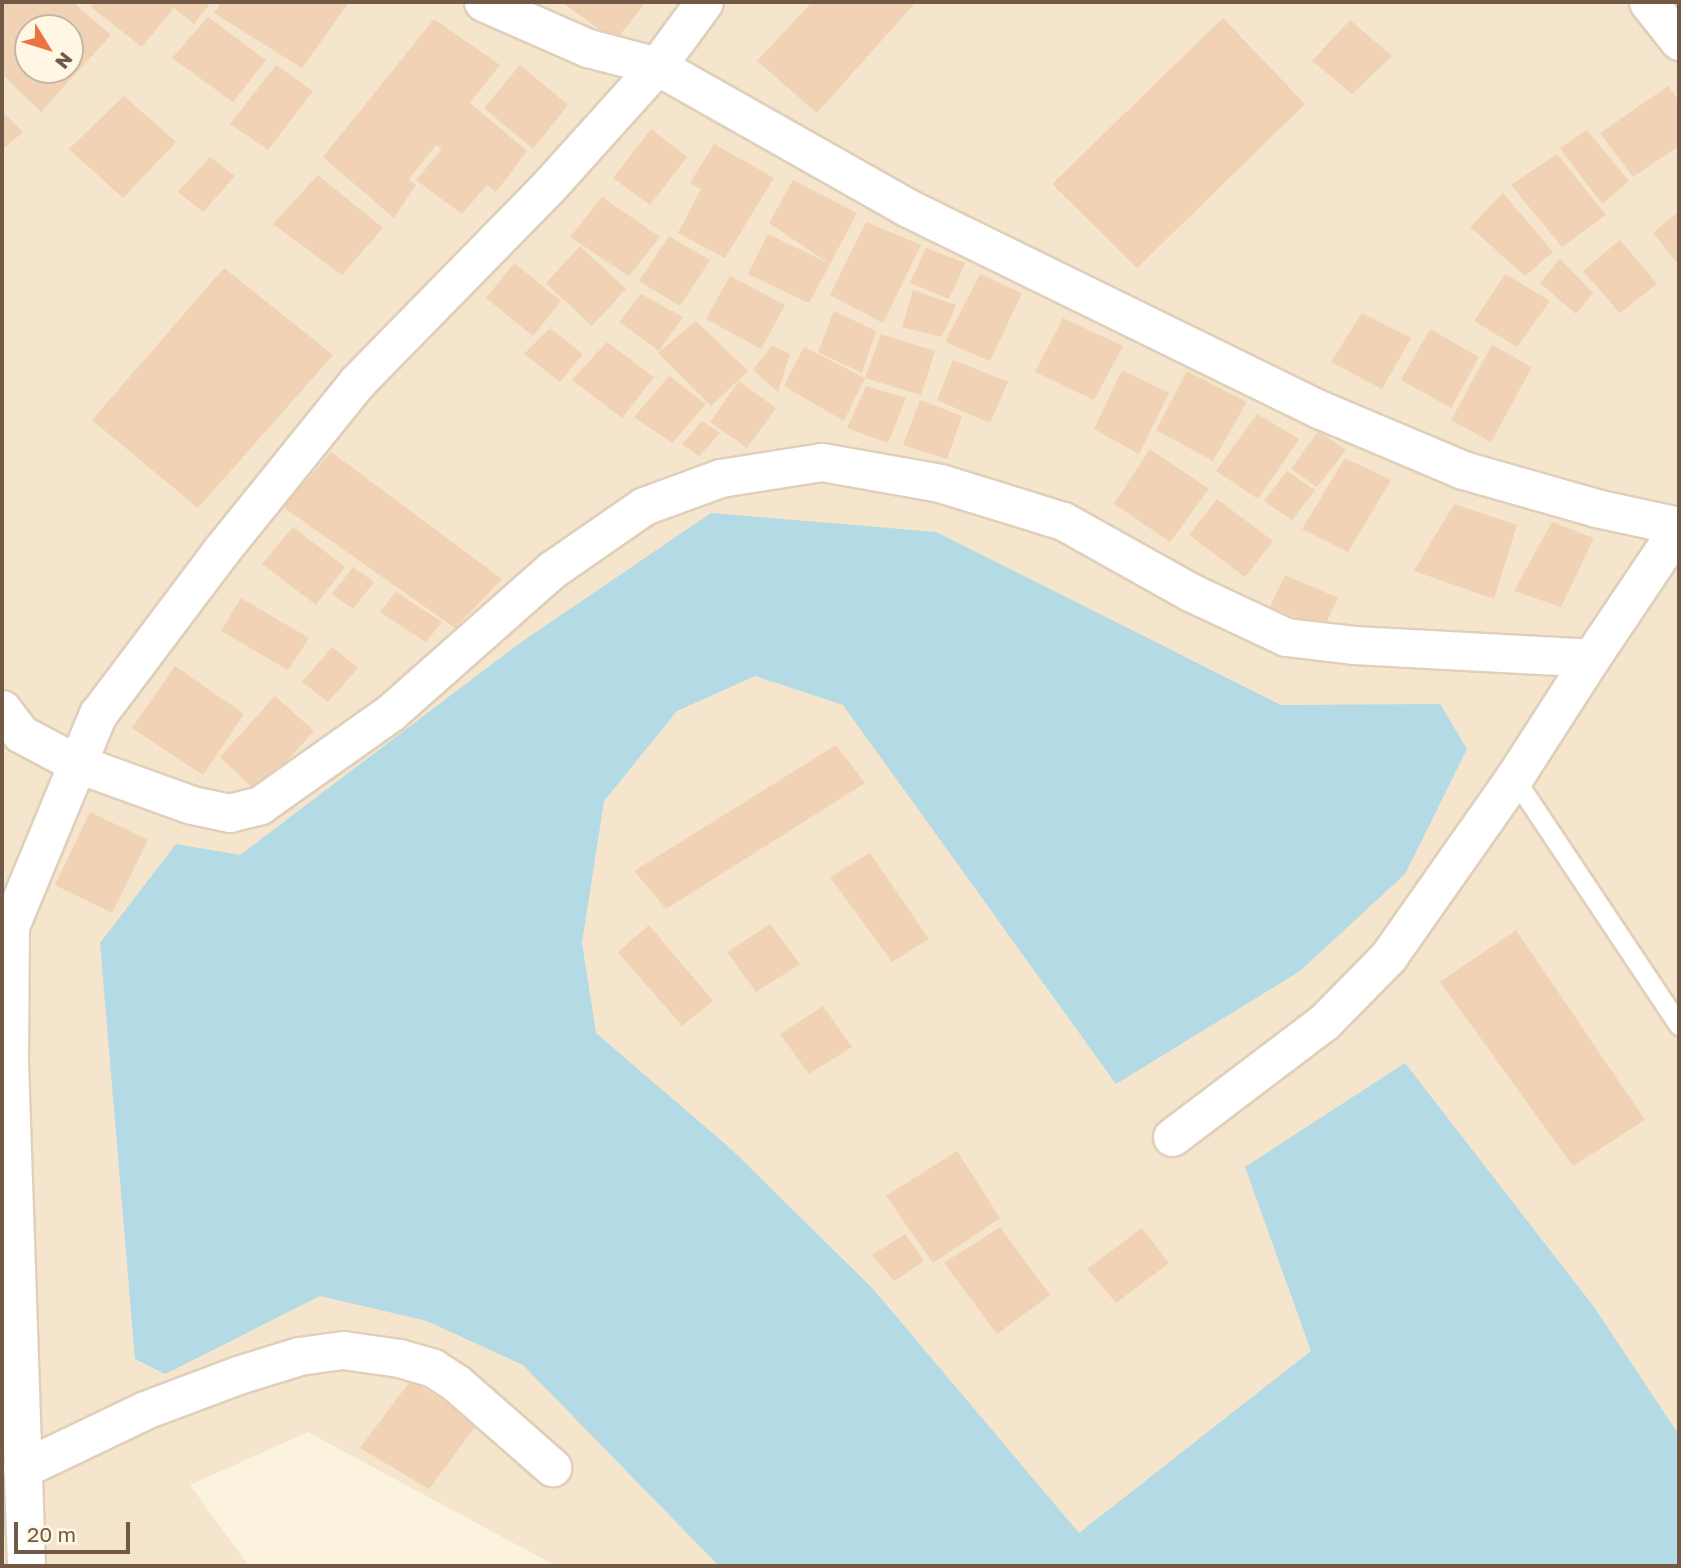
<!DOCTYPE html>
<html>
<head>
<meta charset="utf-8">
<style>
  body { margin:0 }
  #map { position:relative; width:1681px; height:1568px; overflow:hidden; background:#fcf3de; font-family:"Golos Text",sans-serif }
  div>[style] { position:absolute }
  .residential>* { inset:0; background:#f4e5cc }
  .water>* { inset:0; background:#b3dae5 }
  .building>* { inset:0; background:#f1d2b5 }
  .roads { filter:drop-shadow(2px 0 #e0cfba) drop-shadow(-2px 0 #e0cfba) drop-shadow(0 2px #e0cfba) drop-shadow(0 -2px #e0cfba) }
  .lane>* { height:19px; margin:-9.5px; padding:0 9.5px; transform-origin:9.5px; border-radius:9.5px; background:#fff }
  .street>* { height:37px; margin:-18.5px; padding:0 18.5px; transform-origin:18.5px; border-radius:18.5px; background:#fff }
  span { translate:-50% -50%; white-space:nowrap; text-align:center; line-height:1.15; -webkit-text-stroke:7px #fff6e4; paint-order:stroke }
  .frame { position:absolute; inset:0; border:4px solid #715946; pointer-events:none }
  .north { position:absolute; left:14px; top:14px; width:70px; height:70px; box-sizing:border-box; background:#fff6e4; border:2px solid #c6b7a5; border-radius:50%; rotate:128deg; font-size:19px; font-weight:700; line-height:28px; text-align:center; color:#715946 }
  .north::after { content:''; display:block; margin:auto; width:24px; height:32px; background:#e87441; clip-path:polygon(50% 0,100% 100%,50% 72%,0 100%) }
  .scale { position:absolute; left:14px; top:1522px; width:116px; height:32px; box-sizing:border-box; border:4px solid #715946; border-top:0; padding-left:9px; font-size:21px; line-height:24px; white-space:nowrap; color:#715946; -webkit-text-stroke:5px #fff6e4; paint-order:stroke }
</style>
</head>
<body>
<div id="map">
  <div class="residential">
    <i style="clip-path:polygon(evenodd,2px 2px,1679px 2px,1679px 1566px,556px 1566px,308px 1432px,190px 1485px,249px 1566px,2px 1566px,2px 2px,28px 28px,70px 28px,70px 70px,28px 70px,28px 28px)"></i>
  </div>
  <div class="water">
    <i style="clip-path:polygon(711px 513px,936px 532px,1281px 705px,1440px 704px,1467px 749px,1405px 874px,1300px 971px,1116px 1084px,843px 705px,755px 676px,677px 711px,604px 801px,582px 943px,596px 1033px,732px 1150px,873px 1289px,1079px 1533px,1311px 1351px,1245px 1167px,1405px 1063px,1594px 1307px,1679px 1435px,1679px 1566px,719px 1566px,523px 1365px,427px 1321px,320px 1296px,165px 1374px,135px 1359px,100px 943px,176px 844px,240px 855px,520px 643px)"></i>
  </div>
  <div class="building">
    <i style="clip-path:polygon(evenodd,7px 2px,73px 2px,111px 35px,41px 112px,2px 74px,2px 7px,7px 2px,28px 28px,70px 28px,70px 70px,28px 70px,28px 28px)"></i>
    <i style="clip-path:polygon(95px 2px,211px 2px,194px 24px,174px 8px,142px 47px,91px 7px)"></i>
    <i style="clip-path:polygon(222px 2px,349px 2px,302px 68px,214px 13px)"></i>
    <i style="clip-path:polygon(562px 2px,646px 2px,615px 41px)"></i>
    <i style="clip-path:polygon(812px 2px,916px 2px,817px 113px,757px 61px)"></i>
    <i style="clip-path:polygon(208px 17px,266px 60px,233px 102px,172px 58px)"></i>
    <i style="clip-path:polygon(1223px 18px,1305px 104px,1137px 268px,1052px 184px)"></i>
    <i style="clip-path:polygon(434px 19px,500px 65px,470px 103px,527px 151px,496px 192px,487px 185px,462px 214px,416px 180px,442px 149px,436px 145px,409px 179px,416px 185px,394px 218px,323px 157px)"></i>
    <i style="clip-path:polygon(1350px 20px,1392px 56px,1352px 94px,1312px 61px)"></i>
    <i style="clip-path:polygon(276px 65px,313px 91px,268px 150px,230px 124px)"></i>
    <i style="clip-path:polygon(520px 65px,568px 105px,533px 149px,484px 108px)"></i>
    <i style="clip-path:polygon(1668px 86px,1679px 100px,1679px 146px,1633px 177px,1600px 133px)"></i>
    <i style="clip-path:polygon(124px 96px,176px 142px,123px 198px,69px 149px)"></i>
    <i style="clip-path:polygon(2px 111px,23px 132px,2px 150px)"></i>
    <i style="clip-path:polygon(651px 129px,687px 157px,650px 205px,613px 178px)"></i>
    <i style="clip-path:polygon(1587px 130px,1629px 181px,1602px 204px,1560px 148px)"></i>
    <i style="clip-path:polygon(714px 144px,774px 178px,725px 258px,678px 233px,701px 189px,690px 183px)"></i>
    <i style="clip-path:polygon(1557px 154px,1606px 215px,1562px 247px,1511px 185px)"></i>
    <i style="clip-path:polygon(210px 157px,235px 176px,203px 212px,178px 192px)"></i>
    <i style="clip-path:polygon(318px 175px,383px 228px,342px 275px,273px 224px)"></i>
    <i style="clip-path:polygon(793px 180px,857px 213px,830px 264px,769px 223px)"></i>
    <i style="clip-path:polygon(1503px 193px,1553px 252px,1525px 276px,1470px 227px)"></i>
    <i style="clip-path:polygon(602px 197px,660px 237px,629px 276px,570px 237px)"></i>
    <i style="clip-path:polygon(1679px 211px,1679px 265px,1653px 233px)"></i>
    <i style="clip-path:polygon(866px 222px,921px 245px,883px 323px,830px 295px)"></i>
    <i style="clip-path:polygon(768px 234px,830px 264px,809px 303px,748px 274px)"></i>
    <i style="clip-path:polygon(669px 236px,710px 260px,680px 306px,639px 281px)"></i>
    <i style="clip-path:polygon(1620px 240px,1657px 284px,1620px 313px,1583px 271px)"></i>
    <i style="clip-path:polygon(580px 246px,626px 289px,592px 326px,546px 283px)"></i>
    <i style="clip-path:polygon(926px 248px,965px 263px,949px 299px,910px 283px)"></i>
    <i style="clip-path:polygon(1560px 259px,1593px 293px,1576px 314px,1540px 283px)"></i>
    <i style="clip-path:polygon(514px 263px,561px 301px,533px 336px,486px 298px)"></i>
    <i style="clip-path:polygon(224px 268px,333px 355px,198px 508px,92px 420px)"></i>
    <i style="clip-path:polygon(980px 274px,1022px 293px,990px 361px,945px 342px)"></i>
    <i style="clip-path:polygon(1505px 274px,1550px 301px,1517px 347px,1474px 321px)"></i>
    <i style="clip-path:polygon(730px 276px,785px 305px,761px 349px,706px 319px)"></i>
    <i style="clip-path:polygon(913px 290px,956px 305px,942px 337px,902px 327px)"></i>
    <i style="clip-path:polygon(641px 294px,683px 317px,659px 351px,619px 322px)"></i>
    <i style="clip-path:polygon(834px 311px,876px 331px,862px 373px,818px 352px)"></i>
    <i style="clip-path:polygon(1362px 313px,1411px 338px,1382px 389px,1331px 362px)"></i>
    <i style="clip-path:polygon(1063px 318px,1123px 346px,1094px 400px,1035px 372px)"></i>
    <i style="clip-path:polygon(696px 321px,748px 371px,711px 406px,658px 353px)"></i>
    <i style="clip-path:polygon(550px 328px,583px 354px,560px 382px,524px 354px)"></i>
    <i style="clip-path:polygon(1430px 329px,1479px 357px,1451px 408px,1401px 380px)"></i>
    <i style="clip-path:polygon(881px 334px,935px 351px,921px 395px,865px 378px)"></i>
    <i style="clip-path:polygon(607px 342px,654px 377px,622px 418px,572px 380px)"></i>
    <i style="clip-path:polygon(772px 345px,790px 354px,778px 392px,753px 370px)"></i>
    <i style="clip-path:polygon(1492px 345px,1532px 367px,1491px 442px,1451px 420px)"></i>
    <i style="clip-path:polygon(804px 347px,865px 378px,844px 421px,784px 386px)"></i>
    <i style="clip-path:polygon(953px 360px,1008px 382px,990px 423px,937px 400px)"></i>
    <i style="clip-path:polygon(1122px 370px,1169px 393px,1139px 454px,1094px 429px)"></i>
    <i style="clip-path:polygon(1187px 371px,1247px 402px,1213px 461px,1156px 430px)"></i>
    <i style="clip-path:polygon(669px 376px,706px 404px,672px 443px,634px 417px)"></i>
    <i style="clip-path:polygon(739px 381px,776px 408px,747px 448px,710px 422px)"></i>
    <i style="clip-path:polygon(866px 386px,906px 398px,888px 443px,847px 428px)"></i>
    <i style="clip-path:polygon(920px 400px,962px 416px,947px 459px,903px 445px)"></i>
    <i style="clip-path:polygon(1257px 414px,1299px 439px,1258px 499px,1216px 471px)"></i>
    <i style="clip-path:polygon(702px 421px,720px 433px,699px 456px,682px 444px)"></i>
    <i style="clip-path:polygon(1318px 431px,1346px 450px,1317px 487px,1291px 469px)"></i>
    <i style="clip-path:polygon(1150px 449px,1209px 489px,1170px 542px,1114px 504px)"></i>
    <i style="clip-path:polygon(331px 452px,502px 579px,455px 628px,283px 507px)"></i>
    <i style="clip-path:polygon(1345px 458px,1391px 480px,1348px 552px,1302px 529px)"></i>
    <i style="clip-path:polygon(1287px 471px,1315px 490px,1292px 520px,1264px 501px)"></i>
    <i style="clip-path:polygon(1217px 499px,1273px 541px,1245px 577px,1189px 535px)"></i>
    <i style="clip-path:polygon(1454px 504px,1517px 525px,1494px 599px,1414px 571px)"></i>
    <i style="clip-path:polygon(1552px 522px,1594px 538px,1561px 607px,1514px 591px)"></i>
    <i style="clip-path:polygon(293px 527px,345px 567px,316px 605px,262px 564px)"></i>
    <i style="clip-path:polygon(353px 567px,374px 582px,353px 609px,332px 594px)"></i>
    <i style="clip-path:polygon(1285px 575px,1338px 598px,1323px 629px,1270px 607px)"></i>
    <i style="clip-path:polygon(396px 592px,442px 622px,426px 642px,380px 612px)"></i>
    <i style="clip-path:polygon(241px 598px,309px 638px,288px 670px,221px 631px)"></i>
    <i style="clip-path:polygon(332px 647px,358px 668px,328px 702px,302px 682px)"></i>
    <i style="clip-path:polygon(175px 666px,244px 714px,203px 775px,132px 728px)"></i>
    <i style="clip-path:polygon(275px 696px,314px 731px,258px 793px,220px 757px)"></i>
    <i style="clip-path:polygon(836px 745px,865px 783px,666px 909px,634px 871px)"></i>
    <i style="clip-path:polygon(90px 812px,148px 840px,112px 913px,55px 885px)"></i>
    <i style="clip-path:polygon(870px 853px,929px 939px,892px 962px,830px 877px)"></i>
    <i style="clip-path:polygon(770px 924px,800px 964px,756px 992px,727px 952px)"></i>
    <i style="clip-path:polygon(649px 925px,713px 1001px,682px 1026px,618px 952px)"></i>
    <i style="clip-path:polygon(1516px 930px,1645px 1120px,1573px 1166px,1440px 982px)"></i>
    <i style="clip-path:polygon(823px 1006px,852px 1047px,809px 1074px,780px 1034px)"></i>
    <i style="clip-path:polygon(957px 1151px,1000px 1218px,933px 1263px,886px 1196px)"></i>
    <i style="clip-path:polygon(1000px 1227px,1050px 1295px,997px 1334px,944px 1263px)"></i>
    <i style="clip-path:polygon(1142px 1228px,1169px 1263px,1116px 1303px,1087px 1269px)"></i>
    <i style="clip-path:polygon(905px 1234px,924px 1261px,894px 1281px,872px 1255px)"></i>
    <i style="clip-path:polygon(411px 1380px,478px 1423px,429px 1489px,360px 1448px)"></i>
  </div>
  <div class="roads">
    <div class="lane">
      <i style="left:1514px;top:778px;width:297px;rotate:56.3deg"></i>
    </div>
    <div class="street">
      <i style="left:483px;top:2px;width:115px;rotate:23.7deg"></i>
      <i style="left:588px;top:48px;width:71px;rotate:14.6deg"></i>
      <i style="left:657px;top:66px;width:286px;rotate:29.5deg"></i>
      <i style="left:906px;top:207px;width:462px;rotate:26.1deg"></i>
      <i style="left:1321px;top:410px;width:154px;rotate:22.9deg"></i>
      <i style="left:1463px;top:470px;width:138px;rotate:15.9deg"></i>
      <i style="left:1596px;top:508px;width:85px;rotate:12.2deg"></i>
      <i style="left:1648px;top:2px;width:50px;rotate:51.5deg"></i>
      <i style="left:2px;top:709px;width:31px;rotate:53deg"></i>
      <i style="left:21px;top:734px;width:64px;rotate:27.8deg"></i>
      <i style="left:78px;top:764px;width:121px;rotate:19.8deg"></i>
      <i style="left:192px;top:805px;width:38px;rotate:12deg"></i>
      <i style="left:229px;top:813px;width:32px;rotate:-14deg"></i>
      <i style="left:260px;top:805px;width:159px;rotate:-35.3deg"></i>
      <i style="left:390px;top:713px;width:217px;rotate:-41.5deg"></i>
      <i style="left:553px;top:569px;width:111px;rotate:-34.7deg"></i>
      <i style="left:644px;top:506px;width:81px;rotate:-20.2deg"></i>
      <i style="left:720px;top:478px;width:103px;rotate:-8.9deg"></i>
      <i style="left:822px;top:462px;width:120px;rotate:10.1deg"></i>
      <i style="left:940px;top:483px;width:129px;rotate:17.2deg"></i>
      <i style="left:1063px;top:521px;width:145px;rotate:29.2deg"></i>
      <i style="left:1190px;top:592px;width:106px;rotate:25.1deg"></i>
      <i style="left:1286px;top:637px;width:68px;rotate:6.7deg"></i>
      <i style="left:1354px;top:645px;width:237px;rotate:3.1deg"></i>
      <i style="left:1591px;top:658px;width:158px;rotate:-56.1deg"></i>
      <i style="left:1172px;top:1137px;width:189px;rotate:-37.1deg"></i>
      <i style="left:1323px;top:1023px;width:93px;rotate:-45.4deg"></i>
      <i style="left:1388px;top:957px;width:219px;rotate:-54.9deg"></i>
      <i style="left:1514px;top:778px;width:143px;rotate:-57.3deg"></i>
      <i style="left:22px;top:1469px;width:136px;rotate:-25.6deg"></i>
      <i style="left:145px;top:1410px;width:99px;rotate:-20.6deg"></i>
      <i style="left:238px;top:1375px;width:64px;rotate:-17.3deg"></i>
      <i style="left:299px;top:1356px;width:44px;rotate:-7.8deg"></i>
      <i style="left:343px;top:1350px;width:57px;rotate:8.1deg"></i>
      <i style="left:399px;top:1358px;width:35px;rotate:16deg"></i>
      <i style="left:433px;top:1368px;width:27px;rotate:33deg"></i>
      <i style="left:456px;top:1383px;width:128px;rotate:41.2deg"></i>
      <i style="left:26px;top:1566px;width:504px;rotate:-91.93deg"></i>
      <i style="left:9px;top:1062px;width:136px;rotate:-89.6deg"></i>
      <i style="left:10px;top:926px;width:230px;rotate:-67.5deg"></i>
      <i style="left:98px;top:714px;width:203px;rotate:-53deg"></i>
      <i style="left:220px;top:552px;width:218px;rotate:-51.1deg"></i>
      <i style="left:357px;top:382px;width:273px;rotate:-45.6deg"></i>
      <i style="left:548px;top:187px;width:163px;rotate:-48deg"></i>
      <i style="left:657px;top:66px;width:79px;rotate:-53.7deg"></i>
    </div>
  </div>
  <div class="frame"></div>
  <div class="north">N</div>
  <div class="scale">20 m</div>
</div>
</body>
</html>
